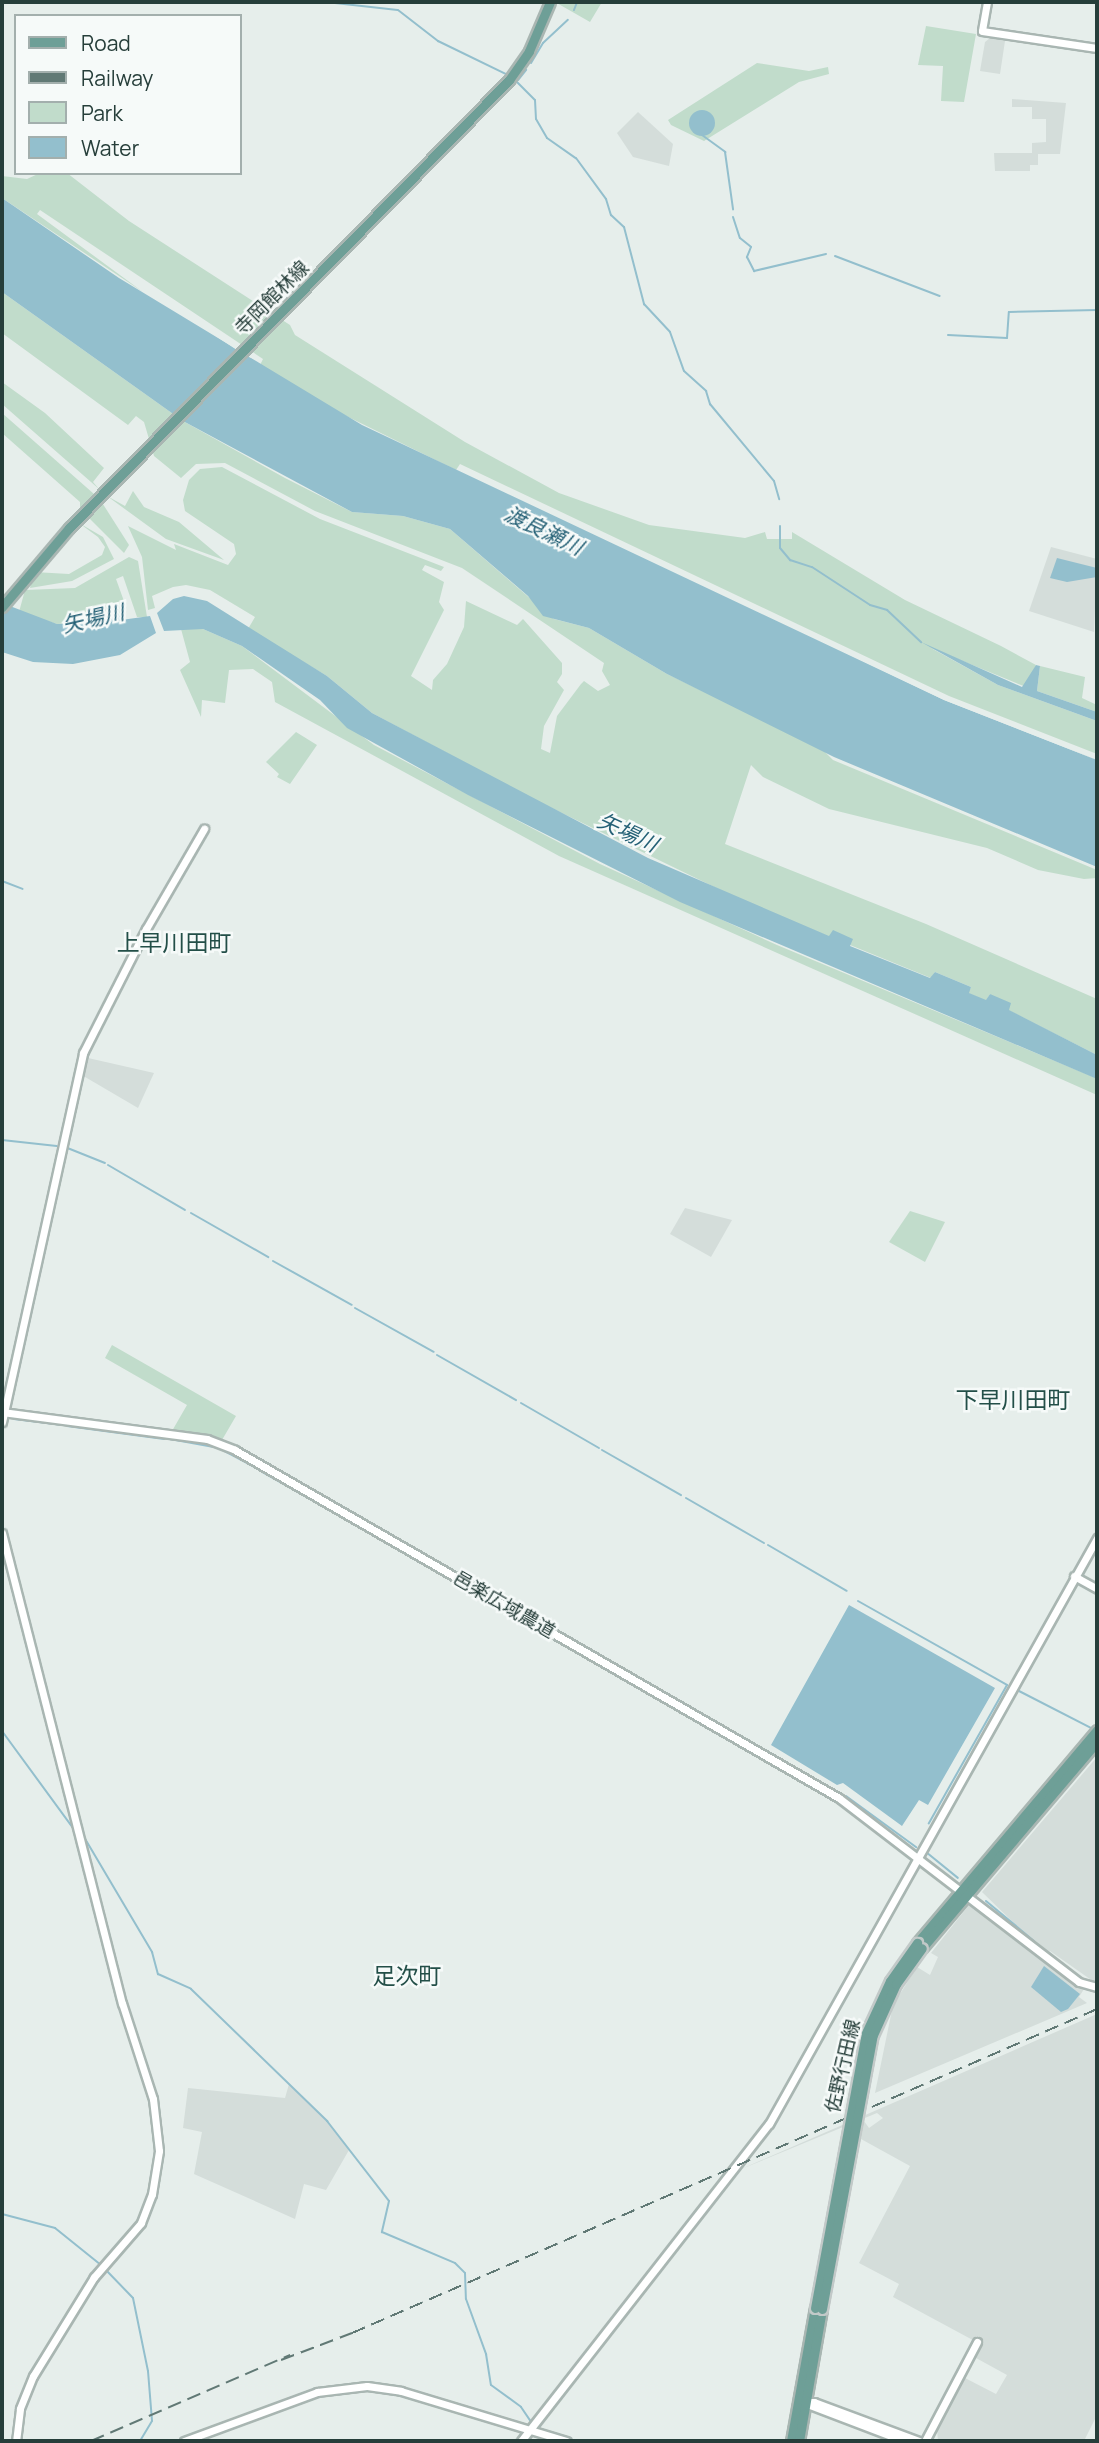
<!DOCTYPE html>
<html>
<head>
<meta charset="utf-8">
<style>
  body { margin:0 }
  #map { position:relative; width:1099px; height:2443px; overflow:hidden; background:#e6eeeb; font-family:Manrope,"Noto Sans JP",sans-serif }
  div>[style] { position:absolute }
  .built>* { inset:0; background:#d4ddda }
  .green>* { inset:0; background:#c1dccb }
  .water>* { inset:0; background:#93bfcd }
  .round { border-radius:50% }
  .pier>* { inset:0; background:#e6eeeb }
  .stream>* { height:2px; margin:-1px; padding:0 1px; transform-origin:1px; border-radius:1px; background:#93bfcd }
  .roads { filter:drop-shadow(2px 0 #a9b6b2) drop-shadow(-2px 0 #a9b6b2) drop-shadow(0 2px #a9b6b2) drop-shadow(0 -2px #a9b6b2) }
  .minor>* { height:7px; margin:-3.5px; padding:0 3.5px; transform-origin:3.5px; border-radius:3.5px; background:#fff }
  .major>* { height:9px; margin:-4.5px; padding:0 4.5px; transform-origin:4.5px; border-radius:4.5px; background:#6e9f97 }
  .rail>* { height:2px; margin-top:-1px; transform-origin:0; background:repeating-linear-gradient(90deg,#617975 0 14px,transparent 0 21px) }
  .bridges { filter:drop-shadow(2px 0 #c2c9c8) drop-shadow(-2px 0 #c2c9c8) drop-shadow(0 2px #c2c9c8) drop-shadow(0 -2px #c2c9c8) }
  .major-bridge>* { height:9px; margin:-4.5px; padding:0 4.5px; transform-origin:4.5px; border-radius:4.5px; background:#6e9f97 }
  span { translate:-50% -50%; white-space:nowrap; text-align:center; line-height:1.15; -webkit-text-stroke:5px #f6faf9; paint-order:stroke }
  .street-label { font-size:19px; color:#263e3a }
  .water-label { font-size:21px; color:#256176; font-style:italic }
  .quarter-label { font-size:23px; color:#234f48 }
  .frame { position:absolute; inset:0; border:4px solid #263e3a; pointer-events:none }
  .legend { position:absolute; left:14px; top:14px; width:228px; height:161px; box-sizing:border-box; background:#f6faf9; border:2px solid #a3afad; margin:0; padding:9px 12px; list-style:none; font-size:21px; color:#263e3a }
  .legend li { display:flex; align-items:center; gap:14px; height:35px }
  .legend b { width:35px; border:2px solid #a3afad }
</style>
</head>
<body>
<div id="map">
  <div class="built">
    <i style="clip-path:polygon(990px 38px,1005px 41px,1000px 74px,980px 71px,985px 42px)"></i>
    <i style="clip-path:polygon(1012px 99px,1066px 103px,1060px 154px,1038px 154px,1038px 165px,1030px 165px,1030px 171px,995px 171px,994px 153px,1032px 153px,1032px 143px,1046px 142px,1046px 119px,1032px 119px,1032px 107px,1012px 107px)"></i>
    <i style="clip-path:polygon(638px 112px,673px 144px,669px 166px,633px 157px,617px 133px)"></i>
    <i style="clip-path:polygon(1051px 547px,1097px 559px,1094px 632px,1029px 611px)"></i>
    <i style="clip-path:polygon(88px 1058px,154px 1073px,138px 1108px,80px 1074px)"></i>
    <i style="clip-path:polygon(685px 1208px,732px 1220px,711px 1257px,670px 1234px)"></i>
    <i style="clip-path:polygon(1097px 1757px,1097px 1984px,1050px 1951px,1047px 1955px,982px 1892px)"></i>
    <i style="clip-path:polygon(969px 1905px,1084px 1989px,1079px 1997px,1087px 2003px,875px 2093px,893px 2005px,917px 1967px,930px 1975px,938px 1957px,931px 1953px)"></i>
    <i style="clip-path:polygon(1097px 2014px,1097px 2415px,1084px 2441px,938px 2441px,937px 2430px,965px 2378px,996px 2394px,1007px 2375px,976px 2358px,982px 2345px,893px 2297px,899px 2284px,859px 2263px,910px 2166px,861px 2139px,864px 2121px,869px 2128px,883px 2118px,877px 2113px,739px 2170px)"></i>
    <i style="clip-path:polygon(289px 2084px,328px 2121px,349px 2150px,326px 2190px,304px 2184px,295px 2219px,194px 2174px,202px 2132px,183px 2128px,188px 2088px,285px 2098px)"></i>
  </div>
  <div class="green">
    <i style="clip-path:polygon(555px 2px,602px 2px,590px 22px)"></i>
    <i style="clip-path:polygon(926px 26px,976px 34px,964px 102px,941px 101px,943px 66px,918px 65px)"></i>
    <i style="clip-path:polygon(757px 63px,809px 71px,828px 67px,829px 74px,799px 82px,704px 141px,671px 125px,668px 120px)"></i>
    <i style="clip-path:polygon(40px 173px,67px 173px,129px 221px,290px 325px,295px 335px,465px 442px,559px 493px,649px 525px,745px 538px,765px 532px,767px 539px,792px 539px,792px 532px,905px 600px,1001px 646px,1036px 665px,1026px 687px,931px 648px,998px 685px,1097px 721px,1097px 754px,949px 696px,460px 464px,456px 470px,332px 409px,260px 365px,263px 359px,40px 210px,37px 214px,143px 292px,2px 198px,2px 176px,27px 179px)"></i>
    <i style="clip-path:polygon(2px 292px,183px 421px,285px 478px,352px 512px,403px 516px,450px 529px,554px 619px,589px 628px,667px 674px,821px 748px,833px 760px,1097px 870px,1097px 878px,1084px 879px,1038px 870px,987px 848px,829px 809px,763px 777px,751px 765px,725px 844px,926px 924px,1097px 999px,1097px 1055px,1008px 1010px,990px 994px,986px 1001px,968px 993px,971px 987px,935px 972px,931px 978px,850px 945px,833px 931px,830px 937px,739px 899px,531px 798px,372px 713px,327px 676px,248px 629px,255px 617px,210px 590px,186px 585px,173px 587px,152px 596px,155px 608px,148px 610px,142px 557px,128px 526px,176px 550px,174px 544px,228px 565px,236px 554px,234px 544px,185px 511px,183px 500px,189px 480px,200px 469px,222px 467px,320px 519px,444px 567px,441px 571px,425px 565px,422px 570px,444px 582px,439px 602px,444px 610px,411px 676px,432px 690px,433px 680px,447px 664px,464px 627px,466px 601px,517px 625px,523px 619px,562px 663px,562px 674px,557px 682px,564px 690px,544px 726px,541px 749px,550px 753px,557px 716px,581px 684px,584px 681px,598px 691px,610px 685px,602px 671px,604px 663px,462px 568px,315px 511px,225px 463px,196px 464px,181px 478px,154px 456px,144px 422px,136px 416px,128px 425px,2px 333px)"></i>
    <i style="clip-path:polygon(2px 382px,45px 413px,104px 468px,93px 482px,99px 489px,2px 404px)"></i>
    <i style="clip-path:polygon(2px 413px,94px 494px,80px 509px,80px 502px,2px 433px)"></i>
    <i style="clip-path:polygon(133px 491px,144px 507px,179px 522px,224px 560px,166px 539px,107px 496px,125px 506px)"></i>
    <i style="clip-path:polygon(101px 501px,129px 545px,124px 553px,86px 515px)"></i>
    <i style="clip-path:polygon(79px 523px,103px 537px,114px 559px,72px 581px,30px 588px,34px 572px,69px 574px,102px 555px,105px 547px,98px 537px)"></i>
    <i style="clip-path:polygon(129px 557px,138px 561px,147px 617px,137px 617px,123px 576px,116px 579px,125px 604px,119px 614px,100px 621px,57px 624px,19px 612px,25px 590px,75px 588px)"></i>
    <i style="clip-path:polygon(181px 629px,203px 629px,242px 646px,374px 745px,600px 864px,777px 945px,1091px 1076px,1097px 1079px,1097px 1095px,559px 856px,275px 702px,272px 682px,253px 669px,229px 670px,225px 703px,202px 700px,201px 717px,180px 670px,190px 662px)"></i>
    <i style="clip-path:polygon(1040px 666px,1085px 677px,1082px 698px,1097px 705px,1097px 712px,1037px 691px)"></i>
    <i style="clip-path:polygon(296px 732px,317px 745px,290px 784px,277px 777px,279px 774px,266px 762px)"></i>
    <i style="clip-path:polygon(910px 1211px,945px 1222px,925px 1262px,889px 1242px)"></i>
    <i style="clip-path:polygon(112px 1345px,236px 1416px,222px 1440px,172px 1431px,187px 1405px,105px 1358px)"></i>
  </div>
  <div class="water">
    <i class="round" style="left:689px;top:110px;width:26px;height:26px"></i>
    <i style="clip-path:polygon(2px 198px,119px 278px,362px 425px,944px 700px,1097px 760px,1097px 867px,834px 757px,667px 674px,589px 628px,543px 616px,528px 596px,450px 529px,403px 516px,352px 512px,183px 421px,2px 292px)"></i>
    <i style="clip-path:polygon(1057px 558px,1097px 568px,1097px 577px,1067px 582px,1050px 578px)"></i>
    <i style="clip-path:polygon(184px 596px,207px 601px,327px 676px,372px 713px,648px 858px,829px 936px,833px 930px,853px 939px,850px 946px,930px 978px,935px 972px,971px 987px,969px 993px,986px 1000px,990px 994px,1011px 1003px,1009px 1010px,1097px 1055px,1097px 1079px,680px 902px,468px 795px,347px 728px,320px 700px,242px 646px,203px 629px,164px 631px,157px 613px,173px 599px)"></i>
    <i style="clip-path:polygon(2px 603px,57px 624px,85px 623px,119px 614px,121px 620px,150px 616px,156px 633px,120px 655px,73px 664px,33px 662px,2px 652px)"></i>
    <i style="clip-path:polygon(921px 642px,1022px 687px,1036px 665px,1040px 666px,1037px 691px,1097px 712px,1097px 721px,998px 685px)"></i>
    <i style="clip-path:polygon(849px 1605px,995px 1688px,928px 1805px,919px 1800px,902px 1826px,843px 1783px,837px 1785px,771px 1745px)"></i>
    <i style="clip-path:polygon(1044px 1966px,1080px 1994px,1068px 2009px,1061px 2012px,1031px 1987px)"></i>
  </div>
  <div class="pier">
    <i style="clip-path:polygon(138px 285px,148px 288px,262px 362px,244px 355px,178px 422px,171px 417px,237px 350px)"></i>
    <i style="clip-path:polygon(458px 467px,946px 697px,1097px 760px,944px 700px)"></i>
  </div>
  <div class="stream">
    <i style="left:326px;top:2px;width:72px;rotate:6.3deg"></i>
    <i style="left:398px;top:10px;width:51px;rotate:37.8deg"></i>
    <i style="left:438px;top:41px;width:78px;rotate:25.9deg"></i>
    <i style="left:574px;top:10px;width:9px;rotate:-69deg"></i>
    <i style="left:531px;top:63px;width:23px;rotate:-59deg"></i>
    <i style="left:543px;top:43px;width:34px;rotate:-43deg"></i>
    <i style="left:513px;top:78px;width:31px;rotate:45deg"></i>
    <i style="left:535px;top:100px;width:19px;rotate:87deg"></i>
    <i style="left:536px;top:119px;width:22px;rotate:60deg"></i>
    <i style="left:547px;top:138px;width:35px;rotate:35deg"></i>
    <i style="left:576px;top:158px;width:51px;rotate:53.8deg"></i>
    <i style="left:606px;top:199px;width:17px;rotate:73deg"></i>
    <i style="left:611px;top:215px;width:18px;rotate:43deg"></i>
    <i style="left:624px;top:227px;width:80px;rotate:75.4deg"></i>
    <i style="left:644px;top:304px;width:38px;rotate:47deg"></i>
    <i style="left:670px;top:332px;width:41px;rotate:70.3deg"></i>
    <i style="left:684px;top:371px;width:30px;rotate:42deg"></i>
    <i style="left:706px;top:391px;width:14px;rotate:73deg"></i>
    <i style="left:710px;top:404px;width:100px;rotate:50.3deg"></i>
    <i style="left:774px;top:481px;width:19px;rotate:74deg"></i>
    <i style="left:518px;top:80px;width:13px;rotate:-51deg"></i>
    <i style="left:702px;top:135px;width:29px;rotate:36deg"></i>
    <i style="left:725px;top:152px;width:58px;rotate:82deg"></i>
    <i style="left:733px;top:217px;width:22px;rotate:72deg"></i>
    <i style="left:740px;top:238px;width:14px;rotate:39deg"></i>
    <i style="left:751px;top:247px;width:11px;rotate:112deg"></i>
    <i style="left:747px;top:257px;width:16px;rotate:63deg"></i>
    <i style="left:754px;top:271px;width:74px;rotate:-13.3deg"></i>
    <i style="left:835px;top:256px;width:112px;rotate:20.9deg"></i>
    <i style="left:948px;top:335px;width:59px;rotate:2.9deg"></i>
    <i style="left:1007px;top:338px;width:26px;rotate:-86deg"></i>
    <i style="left:1009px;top:312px;width:88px;rotate:-1.3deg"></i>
    <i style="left:780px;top:526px;width:22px;rotate:90deg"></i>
    <i style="left:780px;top:548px;width:16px;rotate:50deg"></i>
    <i style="left:790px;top:560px;width:23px;rotate:18deg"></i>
    <i style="left:812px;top:567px;width:69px;rotate:33.2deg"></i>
    <i style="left:870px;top:605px;width:18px;rotate:16deg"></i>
    <i style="left:887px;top:610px;width:47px;rotate:43.3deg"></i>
    <i style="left:2px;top:881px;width:22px;rotate:21deg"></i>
    <i style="left:2px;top:1140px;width:55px;rotate:6.2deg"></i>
    <i style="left:65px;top:1147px;width:43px;rotate:21.8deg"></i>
    <i style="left:108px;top:1165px;width:89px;rotate:30.3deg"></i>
    <i style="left:191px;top:1213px;width:89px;rotate:29.7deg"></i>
    <i style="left:273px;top:1261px;width:90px;rotate:29.1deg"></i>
    <i style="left:355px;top:1308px;width:90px;rotate:29.1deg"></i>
    <i style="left:437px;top:1355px;width:91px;rotate:29.7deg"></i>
    <i style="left:521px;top:1403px;width:90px;rotate:30deg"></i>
    <i style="left:14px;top:1419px;width:49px;rotate:7deg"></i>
    <i style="left:67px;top:1426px;width:98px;rotate:7.6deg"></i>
    <i style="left:170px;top:1439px;width:50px;rotate:10.4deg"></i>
    <i style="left:219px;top:1448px;width:44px;rotate:28.3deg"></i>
    <i style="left:602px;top:1450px;width:91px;rotate:29.7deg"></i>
    <i style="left:262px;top:1472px;width:90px;rotate:29.4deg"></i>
    <i style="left:686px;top:1498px;width:90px;rotate:30deg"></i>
    <i style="left:344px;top:1518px;width:91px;rotate:29.7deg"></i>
    <i style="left:768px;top:1545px;width:91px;rotate:30.2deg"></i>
    <i style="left:427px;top:1565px;width:91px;rotate:30.5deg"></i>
    <i style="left:858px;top:1601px;width:171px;rotate:29.4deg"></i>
    <i style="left:1007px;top:1685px;width:159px;rotate:119.5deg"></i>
    <i style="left:508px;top:1613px;width:89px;rotate:29.7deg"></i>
    <i style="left:592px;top:1661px;width:184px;rotate:29.6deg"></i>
    <i style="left:1019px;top:1691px;width:83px;rotate:27.2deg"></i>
    <i style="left:2px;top:1731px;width:125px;rotate:53.8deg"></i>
    <i style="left:775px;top:1765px;width:76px;rotate:31deg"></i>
    <i style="left:846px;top:1796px;width:87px;rotate:36.1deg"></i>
    <i style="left:84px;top:1837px;width:134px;rotate:59.4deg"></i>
    <i style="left:152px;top:1952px;width:23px;rotate:75deg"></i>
    <i style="left:158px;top:1974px;width:36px;rotate:24deg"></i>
    <i style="left:191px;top:1989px;width:190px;rotate:44.1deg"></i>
    <i style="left:327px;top:2121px;width:101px;rotate:52.2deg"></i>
    <i style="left:389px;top:2201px;width:32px;rotate:103deg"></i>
    <i style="left:382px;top:2232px;width:79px;rotate:23deg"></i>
    <i style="left:455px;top:2263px;width:14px;rotate:45deg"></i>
    <i style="left:465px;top:2273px;width:26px;rotate:88deg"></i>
    <i style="left:466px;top:2299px;width:59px;rotate:70deg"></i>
    <i style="left:486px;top:2354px;width:31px;rotate:81deg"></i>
    <i style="left:491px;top:2385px;width:37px;rotate:36deg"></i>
    <i style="left:521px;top:2407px;width:18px;rotate:56deg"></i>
    <i style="left:926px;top:1852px;width:41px;rotate:39.1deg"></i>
    <i style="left:986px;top:1901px;width:62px;rotate:39.8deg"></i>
    <i style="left:1049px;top:1953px;width:26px;rotate:40deg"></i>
    <i style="left:2px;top:2214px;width:55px;rotate:14.8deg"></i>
    <i style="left:55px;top:2228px;width:59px;rotate:38.8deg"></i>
    <i style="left:105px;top:2269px;width:40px;rotate:46deg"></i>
    <i style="left:133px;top:2298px;width:75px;rotate:78.4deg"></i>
    <i style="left:148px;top:2371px;width:50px;rotate:85.4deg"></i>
    <i style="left:152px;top:2421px;width:23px;rotate:121deg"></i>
  </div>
  <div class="roads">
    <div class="minor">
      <i style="left:987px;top:2px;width:29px;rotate:100deg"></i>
      <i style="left:982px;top:31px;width:116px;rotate:8.4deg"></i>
      <i style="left:2px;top:1412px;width:207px;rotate:7.5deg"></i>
      <i style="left:207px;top:1439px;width:30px;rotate:21deg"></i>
      <i style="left:235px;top:1450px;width:697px;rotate:29.95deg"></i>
      <i style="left:839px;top:1798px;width:302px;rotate:37.5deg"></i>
      <i style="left:1079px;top:1982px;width:19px;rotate:16deg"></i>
      <i style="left:2px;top:1422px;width:378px;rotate:-77.6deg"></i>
      <i style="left:83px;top:1053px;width:139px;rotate:-63.1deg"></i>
      <i style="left:146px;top:929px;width:116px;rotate:-59.9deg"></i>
      <i style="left:2px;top:1533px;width:485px;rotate:75.7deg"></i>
      <i style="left:122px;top:2003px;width:101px;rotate:72.1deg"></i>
      <i style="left:153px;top:2099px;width:52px;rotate:83.4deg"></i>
      <i style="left:159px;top:2151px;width:44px;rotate:99.2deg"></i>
      <i style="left:152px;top:2194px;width:31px;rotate:111deg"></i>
      <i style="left:141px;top:2223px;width:72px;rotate:131deg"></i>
      <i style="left:94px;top:2277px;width:116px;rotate:121.6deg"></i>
      <i style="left:33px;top:2376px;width:35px;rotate:112deg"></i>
      <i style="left:20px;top:2409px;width:32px;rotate:97deg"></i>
      <i style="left:1074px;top:1576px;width:26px;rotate:29deg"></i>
      <i style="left:801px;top:2402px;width:13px"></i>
      <i style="left:814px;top:2402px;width:112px;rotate:20.4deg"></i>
      <i style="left:807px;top:2404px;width:104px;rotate:20.9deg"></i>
      <i style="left:184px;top:2441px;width:142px;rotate:-20.2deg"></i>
      <i style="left:317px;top:2392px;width:50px;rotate:-6.8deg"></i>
      <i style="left:367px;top:2386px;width:34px;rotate:8deg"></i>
      <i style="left:401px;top:2391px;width:173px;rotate:16.8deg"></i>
      <i style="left:521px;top:2441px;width:402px;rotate:-52deg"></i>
      <i style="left:769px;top:2124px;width:672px;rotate:-60.76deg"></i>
      <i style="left:925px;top:2441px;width:112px;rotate:-62.3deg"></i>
    </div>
    <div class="major">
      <i style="left:2px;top:607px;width:104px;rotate:-49.7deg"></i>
      <i style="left:69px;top:528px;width:628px;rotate:-45.52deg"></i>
      <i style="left:509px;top:80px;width:35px;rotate:-55deg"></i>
      <i style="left:529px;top:51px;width:53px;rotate:-66.8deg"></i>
      <i style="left:917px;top:1943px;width:279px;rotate:-49.8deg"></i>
      <i style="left:922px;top:1948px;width:270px;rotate:-49.7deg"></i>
      <i style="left:791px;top:2441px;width:135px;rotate:-79.8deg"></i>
      <i style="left:799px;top:2441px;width:134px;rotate:-80.1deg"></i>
    </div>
  </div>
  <div class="rail">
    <i style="left:281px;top:2360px;width:76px;rotate:-20.8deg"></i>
    <i style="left:352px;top:2333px;width:812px;rotate:-23.5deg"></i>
    <i style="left:91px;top:2441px;width:217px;rotate:-23.4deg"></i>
  </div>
  <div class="bridges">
    <div class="major-bridge">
      <i style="left:815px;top:2308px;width:280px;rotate:-79.5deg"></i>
      <i style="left:866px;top:2033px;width:57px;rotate:-65.2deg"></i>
      <i style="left:890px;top:1981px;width:47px;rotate:-54.6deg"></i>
      <i style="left:822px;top:2309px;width:279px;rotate:-79.5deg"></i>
      <i style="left:873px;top:2035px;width:56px;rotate:-65.7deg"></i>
      <i style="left:896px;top:1984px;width:44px;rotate:-54.2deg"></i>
    </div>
  </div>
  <div class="street-label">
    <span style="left:272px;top:298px;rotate:-45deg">寺岡館林線</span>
    <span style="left:504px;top:1605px;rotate:30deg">邑楽広域農道</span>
    <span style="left:843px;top:2066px;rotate:-77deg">佐野行田線</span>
  </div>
  <div class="water-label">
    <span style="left:544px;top:530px;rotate:26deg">渡良瀬川</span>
    <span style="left:93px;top:618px;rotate:-13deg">矢場川</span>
    <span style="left:628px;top:832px;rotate:25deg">矢場川</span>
  </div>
  <div class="quarter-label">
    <span style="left:174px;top:942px">上早川田町</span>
    <span style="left:1013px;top:1399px">下早川田町</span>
    <span style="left:407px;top:1975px">足次町</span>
  </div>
  <div class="frame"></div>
  <ul class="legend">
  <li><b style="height:9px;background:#6e9f97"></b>Road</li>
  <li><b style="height:9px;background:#617975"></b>Railway</li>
  <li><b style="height:19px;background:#c1dccb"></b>Park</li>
  <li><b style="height:19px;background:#93bfcd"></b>Water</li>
  </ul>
</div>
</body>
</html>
